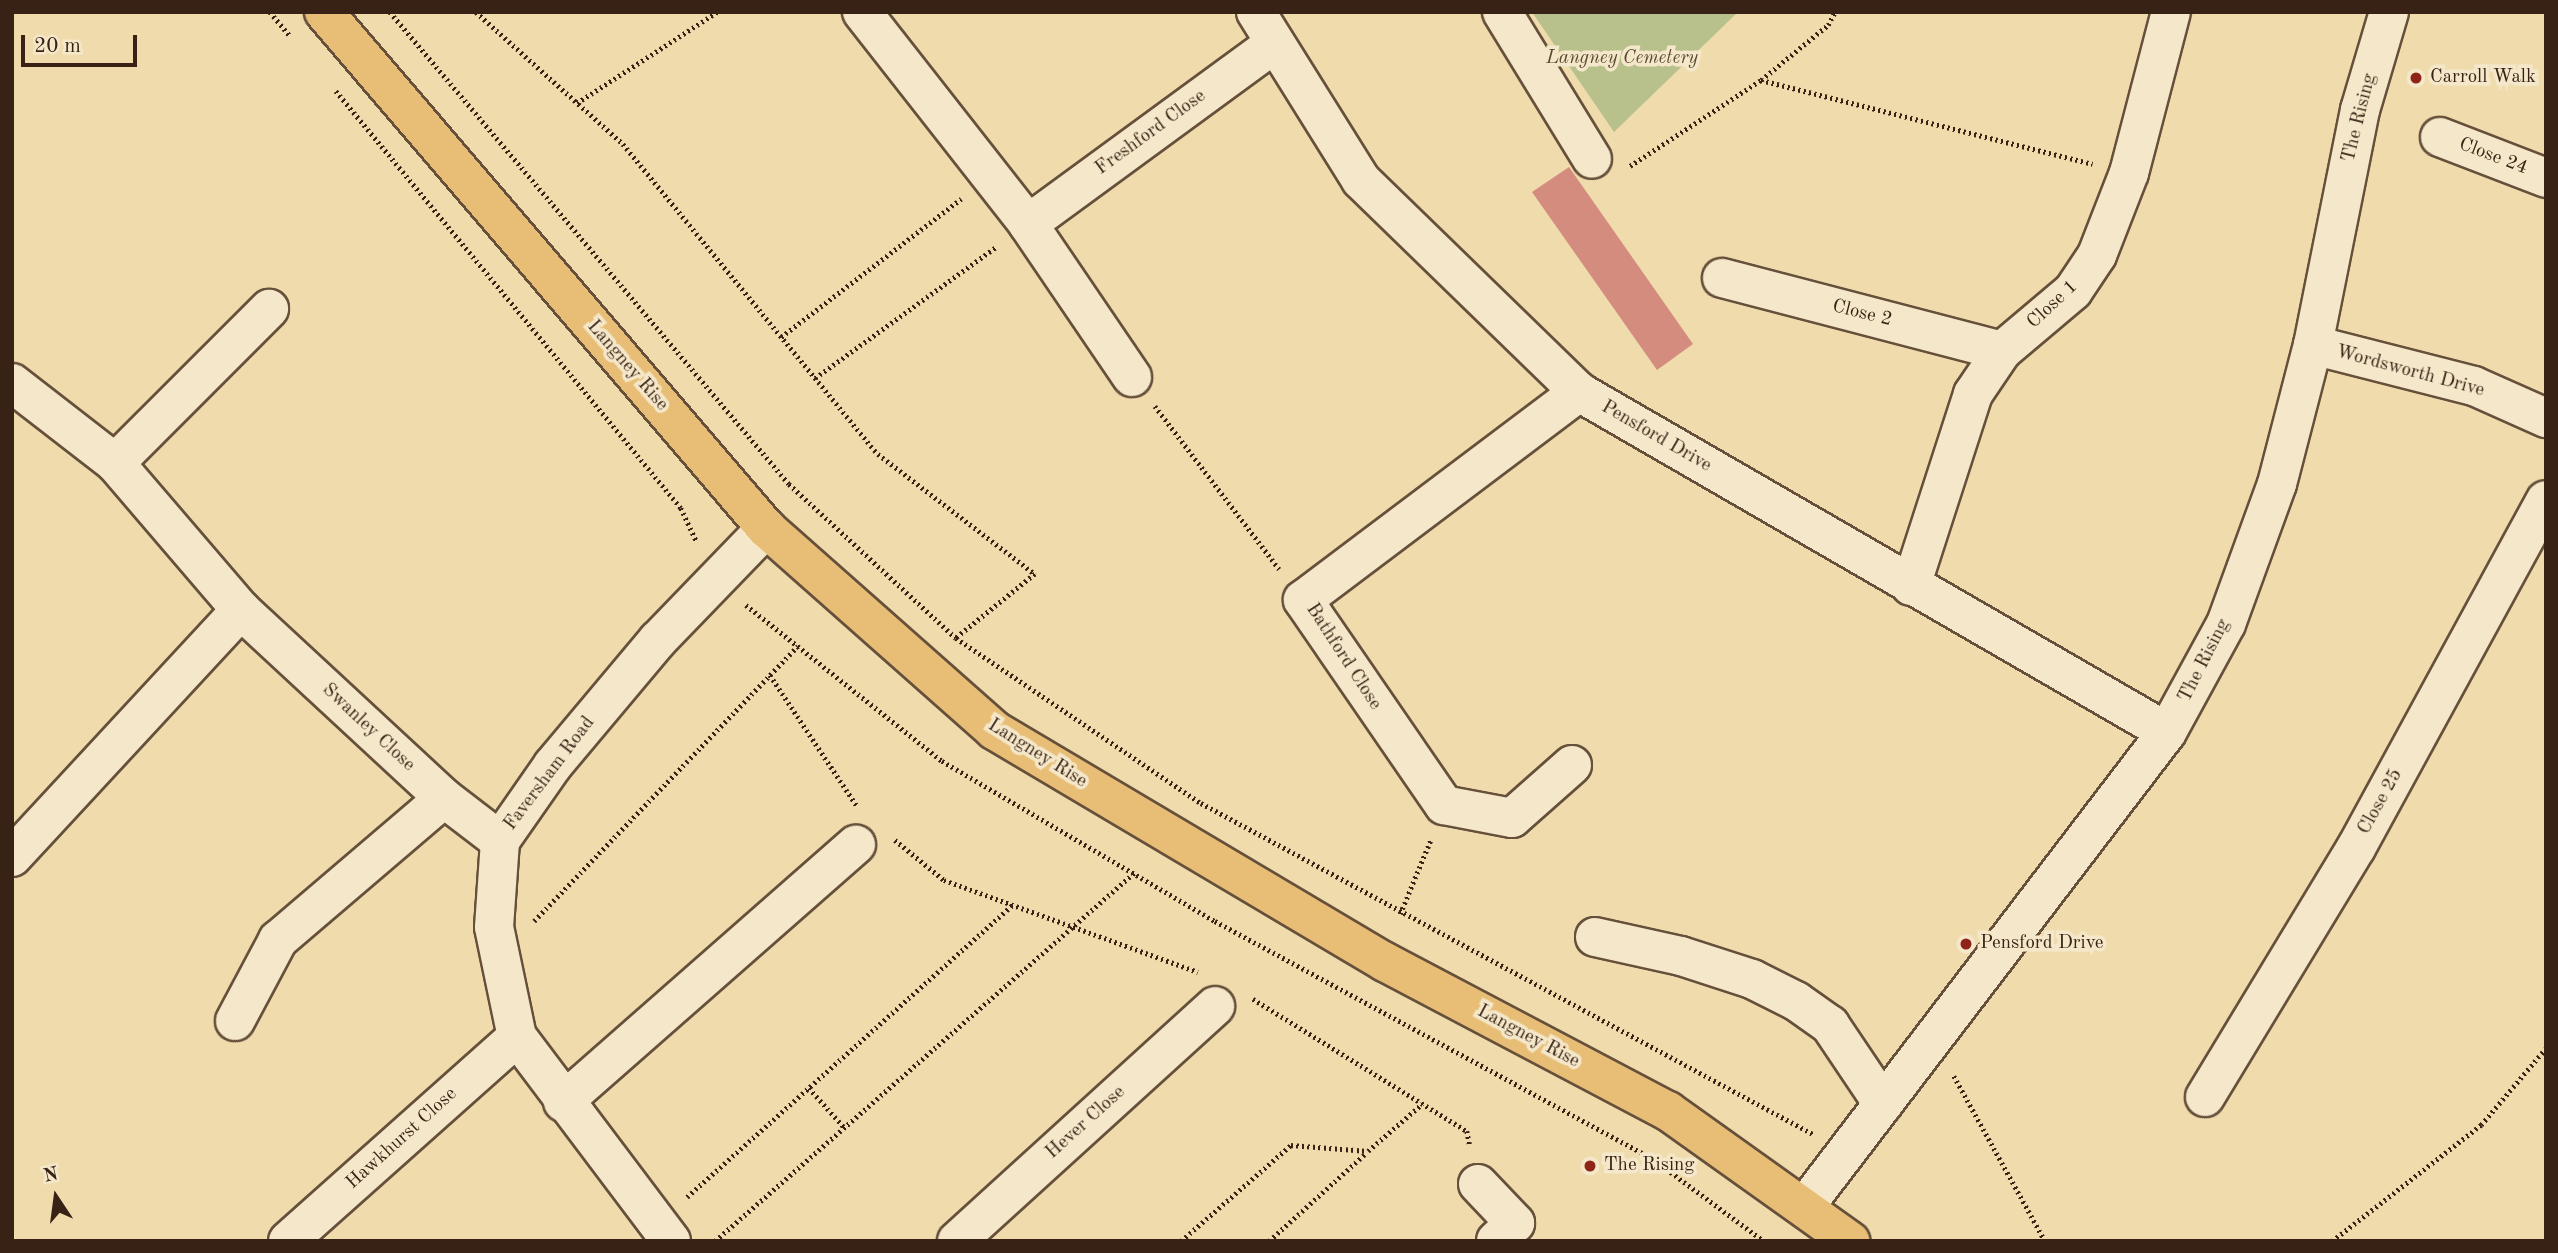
<!DOCTYPE html>
<html>
<head>
<meta charset="utf-8">
<style>
  body { margin:0 }
  #map { position:relative; width:2558px; height:1253px; overflow:hidden; background:#f0dbad; font-family:"Old Standard TT",serif }
  div>[style] { position:absolute }
  .green>* { inset:0; background:#b8c08b }
  .building>* { inset:0; background:#d48c7e }
  .path>* { height:4.5px; margin-top:-2.25px; transform-origin:0; background:repeating-linear-gradient(90deg,#382215 0 2px,transparent 0 5.5px) }
  .roads { filter:drop-shadow(2px 0 #66503b) drop-shadow(-2px 0 #66503b) drop-shadow(0 2px #66503b) drop-shadow(0 -2px #66503b) }
  .minor>* { height:38px; margin:-19px; padding:0 19px; transform-origin:19px; border-radius:19px; background:#f5e8ca }
  .major>* { height:38px; margin:-19px; padding:0 19px; transform-origin:19px; border-radius:19px; background:#e8be76 }
  .dots>* { width:19px; height:19px; translate:-50% -50%; box-sizing:border-box; border:4px solid #f5e8ca; border-radius:50% }
  span { translate:-50% -50%; white-space:nowrap; text-align:center; line-height:1.15; -webkit-text-stroke:7px #f5e8ca; paint-order:stroke }
  .park-label { font-size:19px; color:#584a32; font-style:italic }
  .poi-label { font-size:19px; color:#382215 }
  .left { translate:0 -50%; text-align:left }
  .street-label { font-size:19px; color:#382215 }
  .frame { position:absolute; inset:0; border:14px solid #382215; pointer-events:none }
  .north { position:absolute; left:21px; top:1162px; width:70px; height:70px; -webkit-text-stroke:5px #f5e8ca; paint-order:stroke; rotate:347deg; font-size:19px; font-weight:700; line-height:28px; text-align:center; color:#382215 }
  .north::after { content:''; display:block; margin:auto; width:24px; height:32px; background:#382215; clip-path:polygon(50% 0,100% 100%,50% 72%,0 100%) }
  .scale { position:absolute; left:21px; top:35px; width:116px; height:32px; box-sizing:border-box; border:4px solid #382215; border-top:0; padding-left:9px; font-size:21px; line-height:24px; white-space:nowrap; color:#382215; -webkit-text-stroke:5px #f5e8ca; paint-order:stroke }
</style>
</head>
<body>
<div id="map">
  <div class="green">
    <i style="clip-path:polygon(1532px 12px,1738px 12px,1614px 132px)"></i>
  </div>
  <div class="building">
    <i style="clip-path:polygon(1569px 167px,1693px 344px,1657px 370px,1532px 192px)"></i>
  </div>
  <div class="path">
    <i style="left:270px;top:12px;width:31px;rotate:50deg"></i>
    <i style="left:390px;top:12px;width:618px;rotate:49.79deg"></i>
    <i style="left:789px;top:484px;width:227px;rotate:42.7deg"></i>
    <i style="left:956px;top:638px;width:295px;rotate:34deg"></i>
    <i style="left:1201px;top:803px;width:696px;rotate:28.41deg"></i>
    <i style="left:476px;top:12px;width:198px;rotate:41.9deg"></i>
    <i style="left:623px;top:144px;width:401px;rotate:50.6deg"></i>
    <i style="left:878px;top:454px;width:198px;rotate:37.4deg"></i>
    <i style="left:1035px;top:574px;width:102px;rotate:141deg"></i>
    <i style="left:1761px;top:80px;width:342px;rotate:14.2deg"></i>
    <i style="left:336px;top:91px;width:541px;rotate:50.4deg"></i>
    <i style="left:681px;top:508px;width:38px;rotate:65deg"></i>
    <i style="left:577px;top:103px;width:167px;rotate:-33deg"></i>
    <i style="left:1630px;top:166px;width:157px;rotate:-33.3deg"></i>
    <i style="left:1761px;top:80px;width:87px;rotate:-39.4deg"></i>
    <i style="left:1828px;top:25px;width:15px;rotate:-62deg"></i>
    <i style="left:781px;top:337px;width:227px;rotate:-37.5deg"></i>
    <i style="left:815px;top:378px;width:223px;rotate:-35.9deg"></i>
    <i style="left:1155px;top:406px;width:205px;rotate:52.7deg"></i>
    <i style="left:746px;top:605px;width:251px;rotate:38.5deg"></i>
    <i style="left:942px;top:761px;width:316px;rotate:30.4deg"></i>
    <i style="left:1215px;top:921px;width:498px;rotate:28.5deg"></i>
    <i style="left:1653px;top:1159px;width:138px;rotate:36.5deg"></i>
    <i style="left:770px;top:675px;width:157px;rotate:56.4deg"></i>
    <i style="left:895px;top:840px;width:63px;rotate:39.2deg"></i>
    <i style="left:944px;top:880px;width:270px;rotate:19.9deg"></i>
    <i style="left:1400px;top:914px;width:81px;rotate:-67.5deg"></i>
    <i style="left:534px;top:921px;width:381px;rotate:-46.2deg"></i>
    <i style="left:1253px;top:999px;width:251px;rotate:31.7deg"></i>
    <i style="left:1467px;top:1131px;width:16px;rotate:79deg"></i>
    <i style="left:1954px;top:1076px;width:188px;rotate:61.1deg"></i>
    <i style="left:809px;top:1088px;width:52px;rotate:48.1deg"></i>
    <i style="left:687px;top:1197px;width:438px;rotate:-41.9deg"></i>
    <i style="left:715px;top:1241px;width:558px;rotate:-41.29deg"></i>
    <i style="left:1181px;top:1241px;width:146px;rotate:-41.1deg"></i>
    <i style="left:1291px;top:1145px;width:77px;rotate:4.5deg"></i>
    <i style="left:1368px;top:1151px;width:72px;rotate:-41deg"></i>
    <i style="left:1269px;top:1241px;width:132px;rotate:-42.2deg"></i>
    <i style="left:2332px;top:1241px;width:189px;rotate:-37.9deg"></i>
    <i style="left:2481px;top:1125px;width:101px;rotate:-49.8deg"></i>
  </div>
  <div class="roads">
    <div class="minor">
      <i style="left:862px;top:12px;width:269px;rotate:51.9deg"></i>
      <i style="left:1028px;top:224px;width:185px;rotate:55.8deg"></i>
      <i style="left:1256px;top:12px;width:198px;rotate:58deg"></i>
      <i style="left:1361px;top:180px;width:304px;rotate:44.2deg"></i>
      <i style="left:1579px;top:392px;width:679px;rotate:30.04deg"></i>
      <i style="left:1502px;top:12px;width:172px;rotate:58.5deg"></i>
      <i style="left:2440px;top:137px;width:114px;rotate:21.1deg"></i>
      <i style="left:1028px;top:224px;width:306px;rotate:-36.2deg"></i>
      <i style="left:1722px;top:278px;width:289px;rotate:14.6deg"></i>
      <i style="left:2313px;top:345px;width:166px;rotate:14.3deg"></i>
      <i style="left:2474px;top:386px;width:79px;rotate:24deg"></i>
      <i style="left:12px;top:383px;width:130px;rotate:37.8deg"></i>
      <i style="left:115px;top:463px;width:194px;rotate:49.4deg"></i>
      <i style="left:241px;top:610px;width:277px;rotate:42.8deg"></i>
      <i style="left:444px;top:798px;width:71px;rotate:37.5deg"></i>
      <i style="left:115px;top:463px;width:218px;rotate:-45deg"></i>
      <i style="left:1911px;top:586px;width:202px;rotate:-72.1deg"></i>
      <i style="left:1973px;top:394px;width:52px;rotate:-56deg"></i>
      <i style="left:2002px;top:351px;width:93px;rotate:-40.2deg"></i>
      <i style="left:2073px;top:291px;width:43px;rotate:-56.3deg"></i>
      <i style="left:2097px;top:255px;width:88px;rotate:-68.7deg"></i>
      <i style="left:2129px;top:173px;width:166px;rotate:-75.4deg"></i>
      <i style="left:1572px;top:765px;width:80px;rotate:138.5deg"></i>
      <i style="left:1512px;top:818px;width:69px;rotate:-169.2deg"></i>
      <i style="left:1444px;top:805px;width:249px;rotate:-124.5deg"></i>
      <i style="left:1303px;top:600px;width:346px;rotate:-37deg"></i>
      <i style="left:12px;top:857px;width:337px;rotate:-47.2deg"></i>
      <i style="left:1595px;top:937px;width:88px;rotate:12.5deg"></i>
      <i style="left:1681px;top:956px;width:75px;rotate:17.9deg"></i>
      <i style="left:1752px;top:979px;width:49px;rotate:26.6deg"></i>
      <i style="left:1796px;top:1001px;width:42px;rotate:35.2deg"></i>
      <i style="left:1830px;top:1025px;width:95px;rotate:56.1deg"></i>
      <i style="left:235px;top:1021px;width:92px;rotate:-62deg"></i>
      <i style="left:278px;top:940px;width:218px;rotate:-40.5deg"></i>
      <i style="left:2205px;top:1097px;width:291px;rotate:-58.8deg"></i>
      <i style="left:2356px;top:848px;width:396px;rotate:-61.4deg"></i>
      <i style="left:563px;top:1102px;width:390px;rotate:-41.3deg"></i>
      <i style="left:1478px;top:1184px;width:54px;rotate:46.5deg"></i>
      <i style="left:1515px;top:1223px;width:26px;rotate:137deg"></i>
      <i style="left:1805px;top:1206px;width:596px;rotate:-52.63deg"></i>
      <i style="left:2167px;top:732px;width:123px;rotate:-61.4deg"></i>
      <i style="left:2226px;top:624px;width:149px;rotate:-70deg"></i>
      <i style="left:2277px;top:484px;width:144px;rotate:-75.5deg"></i>
      <i style="left:2313px;top:345px;width:240px;rotate:-78.7deg"></i>
      <i style="left:2360px;top:110px;width:102px;rotate:-73.5deg"></i>
      <i style="left:288px;top:1241px;width:307px;rotate:-41.7deg"></i>
      <i style="left:671px;top:1241px;width:256px;rotate:-127deg"></i>
      <i style="left:517px;top:1037px;width:112px;rotate:-101.8deg"></i>
      <i style="left:494px;top:927px;width:86px;rotate:-86deg"></i>
      <i style="left:500px;top:841px;width:93px;rotate:-55.1deg"></i>
      <i style="left:553px;top:765px;width:163px;rotate:-50deg"></i>
      <i style="left:658px;top:640px;width:156px;rotate:-46deg"></i>
      <i style="left:957px;top:1241px;width:349px;rotate:-42.3deg"></i>
    </div>
    <div class="major">
      <i style="left:324px;top:12px;width:679px;rotate:49.42deg"></i>
      <i style="left:766px;top:528px;width:305px;rotate:41.5deg"></i>
      <i style="left:994px;top:730px;width:455px;rotate:30.7deg"></i>
      <i style="left:1385px;top:962px;width:320px;rotate:27.8deg"></i>
      <i style="left:1668px;top:1111px;width:224px;rotate:35.5deg"></i>
    </div>
  </div>
  <div class="dots">
    <i style="left:2416px;top:78px;background:#8f2418"></i>
    <i style="left:1966px;top:944px;background:#8f2418"></i>
    <i style="left:1590px;top:1166px;background:#8f2418"></i>
  </div>
  <div class="park-label">
    <span style="left:1622px;top:59px">Langney Cemetery</span>
  </div>
  <div class="poi-label">
    <span class="left" style="left:2430px;top:78px">Carroll Walk</span>
    <span class="left" style="left:1980px;top:944px">Pensford Drive</span>
    <span class="left" style="left:1604px;top:1166px">The Rising</span>
  </div>
  <div class="street-label">
    <span style="left:2360px;top:118px;rotate:-76deg">The Rising</span>
    <span style="left:1151px;top:133px;rotate:-36deg">Freshford Close</span>
    <span style="left:2493px;top:157px;rotate:21deg">Close 24</span>
    <span style="left:2053px;top:305px;rotate:-43deg">Close 1</span>
    <span style="left:1862px;top:314px;rotate:14deg">Close 2</span>
    <span style="left:627px;top:366px;rotate:49deg">Langney Rise</span>
    <span style="left:2410px;top:372px;rotate:15deg">Wordsworth Drive</span>
    <span style="left:1656px;top:437px;rotate:30deg">Pensford Drive</span>
    <span style="left:1343px;top:657px;rotate:57deg">Bathford Close</span>
    <span style="left:2205px;top:661px;rotate:-63deg">The Rising</span>
    <span style="left:368px;top:728px;rotate:43deg">Swanley Close</span>
    <span style="left:1037px;top:754px;rotate:32deg">Langney Rise</span>
    <span style="left:550px;top:774px;rotate:-53deg">Faversham Road</span>
    <span style="left:2381px;top:802px;rotate:-61deg">Close 25</span>
    <span style="left:1528px;top:1037px;rotate:28deg">Langney Rise</span>
    <span style="left:1086px;top:1123px;rotate:-42deg">Hever Close</span>
    <span style="left:402px;top:1139px;rotate:-42deg">Hawkhurst Close</span>
  </div>
  <div class="frame"></div>
  <div class="north">N</div>
  <div class="scale">20 m</div>
</div>
</body>
</html>
